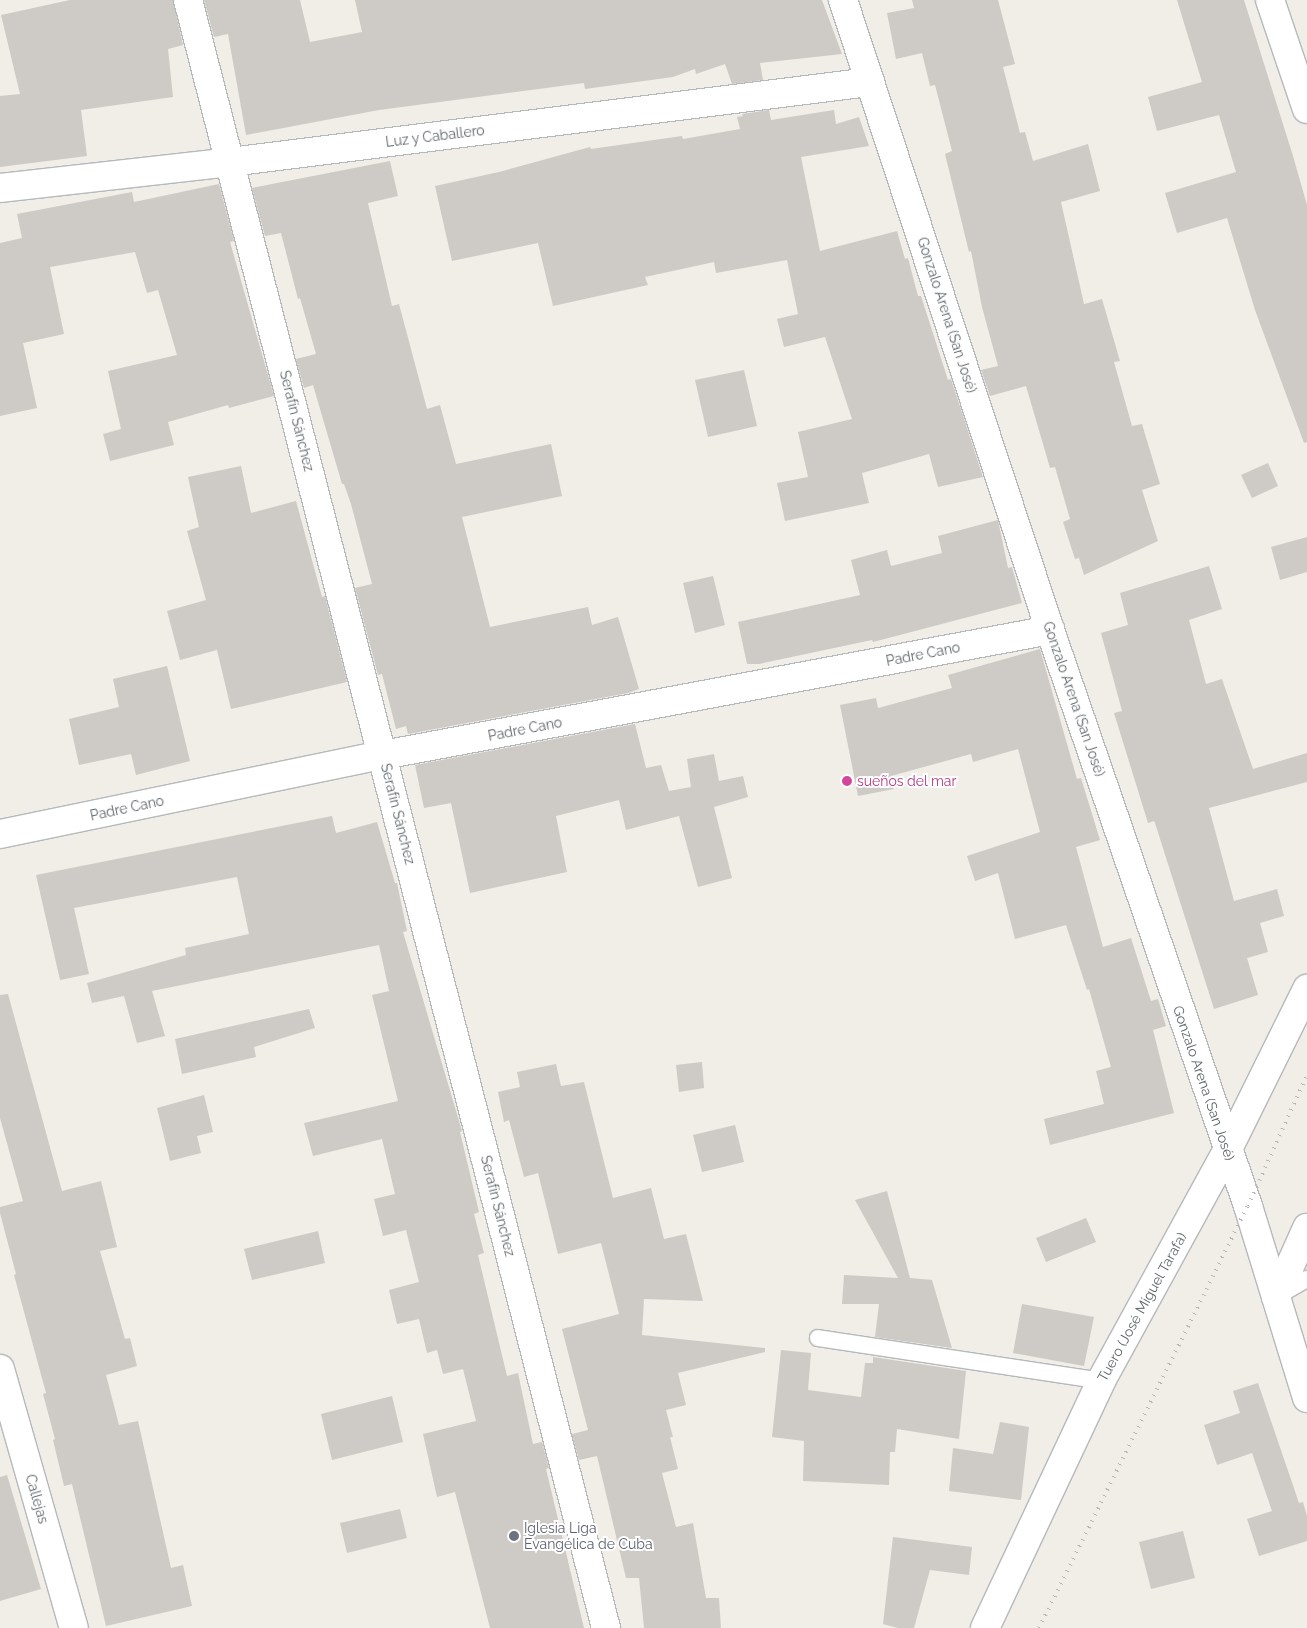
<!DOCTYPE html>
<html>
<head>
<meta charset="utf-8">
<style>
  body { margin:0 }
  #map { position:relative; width:1307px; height:1628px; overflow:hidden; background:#f1ede7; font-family:Raleway,sans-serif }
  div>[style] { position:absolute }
  .building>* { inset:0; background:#cecac6 }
  .roads { filter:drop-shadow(1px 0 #b5b9bc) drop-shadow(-1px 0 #b5b9bc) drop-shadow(0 1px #b5b9bc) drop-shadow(0 -1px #b5b9bc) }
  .lane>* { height:16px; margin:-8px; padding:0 8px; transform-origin:8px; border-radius:8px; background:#fff }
  .street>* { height:28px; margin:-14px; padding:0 14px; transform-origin:14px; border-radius:14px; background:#fff }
  .secondary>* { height:28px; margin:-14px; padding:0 14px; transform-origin:14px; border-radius:14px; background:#fff }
  .rail>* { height:4px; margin-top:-2px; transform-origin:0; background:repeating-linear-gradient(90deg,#b4b5b6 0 1px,transparent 0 7px) }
  .dots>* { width:14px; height:14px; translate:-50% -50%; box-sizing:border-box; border:2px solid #fff; border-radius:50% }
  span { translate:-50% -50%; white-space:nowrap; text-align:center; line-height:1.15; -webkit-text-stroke:4px #fff; paint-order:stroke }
  .street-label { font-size:14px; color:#5f6568 }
  .hotel-label { font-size:14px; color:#b23c85 }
  .left { translate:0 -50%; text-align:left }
  .worship-label { font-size:14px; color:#5b616d }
</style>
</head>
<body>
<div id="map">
  <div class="building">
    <i style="clip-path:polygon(70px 0,173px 0,183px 45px,168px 49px,173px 97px,81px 110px,87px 156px,0 167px,0 96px,20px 94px,1px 15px)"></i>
    <i style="clip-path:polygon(204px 0,300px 0,310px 42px,362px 32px,355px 0,822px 0,842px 54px,760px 63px,763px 80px,732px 84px,725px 64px,696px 74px,695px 69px,673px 77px,585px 89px,584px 83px,379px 110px,246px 135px,228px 34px,214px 37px)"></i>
    <i style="clip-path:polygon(912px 0,998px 0,1015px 64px,1003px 67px,1020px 133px,1025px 132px,1033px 161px,1088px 144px,1100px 191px,1061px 202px,1084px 304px,1102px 299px,1120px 361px,1114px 362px,1132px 426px,1142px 424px,1160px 484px,1142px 490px,1158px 541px,1084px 575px,1079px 558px,1075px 559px,1063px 522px,1070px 519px,1055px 467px,1050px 468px,1026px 386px,990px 396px,981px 370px,998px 366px,982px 307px,971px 251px,969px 252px,945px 154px,952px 151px,935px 85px,930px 86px,922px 53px,896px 59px,887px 13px,914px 8px)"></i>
    <i style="clip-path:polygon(1177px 0,1244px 0,1293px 156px,1307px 205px,1307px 442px,1304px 443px,1255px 310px,1227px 218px,1177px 233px,1165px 193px,1236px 172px,1219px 115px,1157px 131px,1148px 97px,1202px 82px)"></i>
    <i style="clip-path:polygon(769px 110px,771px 120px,834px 110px,836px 124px,859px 117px,869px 146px,801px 157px,820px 251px,897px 231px,905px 259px,908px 258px,918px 296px,921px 296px,948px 380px,951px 379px,983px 477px,938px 487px,929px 454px,862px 473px,869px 503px,785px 521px,777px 483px,808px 477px,798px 432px,852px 419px,825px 337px,784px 347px,777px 319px,798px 314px,787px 260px,716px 273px,714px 262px,645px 277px,648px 285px,553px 306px,538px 243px,452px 261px,435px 186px,499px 172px,590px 147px,591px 149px,682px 136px,683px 139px,740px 129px,737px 117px,743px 116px,742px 114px)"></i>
    <i style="clip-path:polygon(390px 161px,398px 196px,368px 203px,392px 306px,399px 304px,427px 409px,440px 405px,456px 464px,551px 444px,562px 496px,462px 517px,490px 627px,588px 607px,592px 625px,618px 617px,639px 689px,628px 693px,408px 734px,406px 726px,396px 729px,382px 674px,378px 675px,355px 588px,372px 584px,351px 504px,344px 484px,342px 484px,313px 385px,304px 388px,296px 359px,316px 354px,300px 298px,298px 299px,281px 233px,265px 236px,252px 188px)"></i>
    <i style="clip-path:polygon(219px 184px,234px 241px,230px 242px,274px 396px,229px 408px,228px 405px,168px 422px,174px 445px,110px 461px,103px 434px,121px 429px,108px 371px,177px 355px,158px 290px,147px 293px,135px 252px,50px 267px,64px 334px,23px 343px,37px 408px,0 416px,0 243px,22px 238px,17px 214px,132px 192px,134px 202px)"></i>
    <i style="clip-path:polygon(744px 370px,757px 426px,708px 437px,695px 380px)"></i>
    <i style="clip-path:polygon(1268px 463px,1278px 486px,1252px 498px,1241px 475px)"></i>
    <i style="clip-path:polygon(241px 466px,251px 513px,296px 501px,322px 597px,325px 596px,347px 682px,231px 709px,217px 650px,180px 660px,167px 611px,206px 600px,187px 531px,199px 527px,188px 477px)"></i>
    <i style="clip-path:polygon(998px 520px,1008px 568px,1012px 567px,1022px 603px,873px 642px,872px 640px,759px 664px,747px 664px,738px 622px,860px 595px,851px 560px,887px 550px,891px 566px,942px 553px,938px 536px)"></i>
    <i style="clip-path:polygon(1307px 537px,1307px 572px,1280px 580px,1271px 547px)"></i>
    <i style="clip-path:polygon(1209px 566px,1222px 609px,1189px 620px,1206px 684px,1222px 679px,1253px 769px,1307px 753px,1307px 782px,1209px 808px,1234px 901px,1277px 889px,1284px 916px,1260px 923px,1268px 952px,1247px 958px,1258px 995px,1214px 1009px,1155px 823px,1154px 821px,1148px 823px,1114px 713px,1122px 711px,1101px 633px,1128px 625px,1120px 593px)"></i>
    <i style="clip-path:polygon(713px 576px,725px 625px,695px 633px,683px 583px)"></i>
    <i style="clip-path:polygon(1040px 649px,1077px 779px,1081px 778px,1100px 840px,1076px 847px,1103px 947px,1131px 938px,1151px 1001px,1158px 999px,1166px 1026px,1153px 1030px,1174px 1113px,1050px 1145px,1044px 1119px,1104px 1104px,1096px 1071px,1111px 1067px,1089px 989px,1087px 990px,1066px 925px,1015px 939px,998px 873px,975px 881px,967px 856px,1040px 832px,1018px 749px,973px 762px,971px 754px,891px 776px,894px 789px,858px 796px,840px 705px,876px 698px,878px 708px,952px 688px,948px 675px)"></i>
    <i style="clip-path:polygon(167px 666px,190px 761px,136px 775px,131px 754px,79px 765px,69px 719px,119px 707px,113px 679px)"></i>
    <i style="clip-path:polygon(635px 724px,646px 768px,661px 765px,669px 791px,691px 787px,687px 759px,714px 754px,719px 781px,743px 776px,748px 797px,714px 807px,732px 878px,698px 887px,679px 816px,626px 830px,619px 800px,556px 816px,567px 872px,470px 893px,451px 803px,424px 808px,415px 765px)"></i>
    <i style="clip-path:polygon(332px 816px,336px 833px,377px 822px,395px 883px,397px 883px,407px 931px,403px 932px,462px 1131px,460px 1132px,479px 1212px,474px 1214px,484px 1253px,478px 1255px,507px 1376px,518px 1373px,533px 1444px,542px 1442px,549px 1468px,546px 1469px,584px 1628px,490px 1628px,455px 1492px,437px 1497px,423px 1434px,476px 1421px,463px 1369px,443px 1374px,437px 1350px,427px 1353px,419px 1319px,397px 1324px,389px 1290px,419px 1282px,406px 1230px,383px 1236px,374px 1199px,395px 1194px,382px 1139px,313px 1156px,304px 1123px,398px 1101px,372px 995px,389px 991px,379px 945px,152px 991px,165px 1036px,137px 1043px,124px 996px,92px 1003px,87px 983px,186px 955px,185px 948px,249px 934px,237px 877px,74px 908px,89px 974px,60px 980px,36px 875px)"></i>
    <i style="clip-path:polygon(8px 994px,62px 1191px,101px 1181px,117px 1247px,100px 1251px,125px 1339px,130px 1338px,137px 1366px,106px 1375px,119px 1425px,138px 1421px,171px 1568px,183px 1565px,192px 1606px,106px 1626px,72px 1484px,64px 1486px,53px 1440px,55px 1439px,43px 1394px,46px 1393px,14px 1275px,16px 1274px,0 1213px,0 1207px,23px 1201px,0 1118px,0 995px)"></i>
    <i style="clip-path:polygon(309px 1009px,315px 1028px,254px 1047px,256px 1057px,182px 1074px,175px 1039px)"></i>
    <i style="clip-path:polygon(702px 1062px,704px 1088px,679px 1092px,676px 1065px)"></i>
    <i style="clip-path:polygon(556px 1064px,561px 1086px,584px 1082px,613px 1198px,651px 1188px,664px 1239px,686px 1234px,703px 1301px,644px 1299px,642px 1335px,765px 1348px,765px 1352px,678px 1373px,686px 1405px,666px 1410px,673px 1437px,670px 1437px,678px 1469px,662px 1473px,676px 1527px,693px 1523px,706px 1598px,719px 1598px,721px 1628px,644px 1628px,639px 1578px,626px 1578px,597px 1456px,579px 1460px,572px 1434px,588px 1430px,562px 1329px,619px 1314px,601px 1243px,558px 1254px,538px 1173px,524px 1177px,509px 1120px,504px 1122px,498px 1092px,520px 1087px,517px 1072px)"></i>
    <i style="clip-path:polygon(204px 1095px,213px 1132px,197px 1136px,201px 1153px,170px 1161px,157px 1108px)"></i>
    <i style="clip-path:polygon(735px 1125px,744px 1162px,702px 1172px,693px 1135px)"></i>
    <i style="clip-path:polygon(887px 1191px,910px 1278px,932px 1280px,952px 1348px,875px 1337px,879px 1304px,842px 1304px,844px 1275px,898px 1278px,855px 1200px)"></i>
    <i style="clip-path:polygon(1086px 1218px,1096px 1242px,1046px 1262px,1036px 1238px)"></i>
    <i style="clip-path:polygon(318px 1231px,325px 1263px,252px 1280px,244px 1249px)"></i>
    <i style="clip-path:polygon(1022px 1304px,1094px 1317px,1084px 1366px,1013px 1353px)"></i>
    <i style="clip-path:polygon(781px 1350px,811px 1353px,808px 1390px,861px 1397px,865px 1363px,873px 1363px,873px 1357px,966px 1371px,959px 1439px,897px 1429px,895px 1452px,890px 1452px,889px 1485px,803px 1481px,804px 1441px,772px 1437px)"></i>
    <i style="clip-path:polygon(1258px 1383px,1299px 1503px,1303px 1502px,1307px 1516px,1307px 1541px,1259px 1556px,1247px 1519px,1272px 1511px,1252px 1453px,1217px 1465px,1204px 1425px,1240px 1413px,1233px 1391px)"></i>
    <i style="clip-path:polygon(392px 1396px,403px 1442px,332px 1460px,321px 1414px)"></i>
    <i style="clip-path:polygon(1000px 1422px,1029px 1427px,1021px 1500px,949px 1491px,953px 1448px,993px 1454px)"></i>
    <i style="clip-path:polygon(7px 1475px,41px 1589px,0 1601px,0 1477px)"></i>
    <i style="clip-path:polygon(400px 1509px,407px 1538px,347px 1553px,340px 1523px)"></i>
    <i style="clip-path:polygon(1183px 1531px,1195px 1578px,1151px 1589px,1139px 1542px)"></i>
    <i style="clip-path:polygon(893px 1537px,972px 1547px,969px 1575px,930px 1570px,914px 1628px,898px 1628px,883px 1624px)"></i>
  </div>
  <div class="roads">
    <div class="lane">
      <i style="left:1279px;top:1295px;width:32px;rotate:-30deg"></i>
      <i style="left:818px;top:1338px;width:286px;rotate:8.6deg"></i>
    </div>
    <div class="street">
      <i style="left:188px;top:0;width:1681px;rotate:75.6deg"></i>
      <i style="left:843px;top:0;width:663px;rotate:71.81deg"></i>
      <i style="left:1050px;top:630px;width:609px;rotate:71.03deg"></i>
      <i style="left:1248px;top:1206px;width:201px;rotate:72.9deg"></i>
      <i style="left:0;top:188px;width:231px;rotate:-6.4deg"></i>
      <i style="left:230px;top:162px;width:645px;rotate:-7.13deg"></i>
      <i style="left:0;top:834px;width:391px;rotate:-11.7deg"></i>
      <i style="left:383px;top:755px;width:679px;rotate:-10.61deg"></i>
      <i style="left:1276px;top:1297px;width:76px;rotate:-65.8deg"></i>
    </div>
    <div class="secondary">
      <i style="left:1270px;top:0;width:115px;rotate:71.3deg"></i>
      <i style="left:0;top:1369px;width:269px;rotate:74.1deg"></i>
      <i style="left:985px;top:1628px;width:273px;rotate:-64.8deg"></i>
      <i style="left:1101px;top:1381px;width:262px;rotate:-61.3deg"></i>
      <i style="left:1227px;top:1151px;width:181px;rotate:-63.7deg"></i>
    </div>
  </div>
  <div class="rail">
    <i style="left:1039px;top:1628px;width:471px;rotate:-63.7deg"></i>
    <i style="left:1248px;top:1206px;width:144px;rotate:-65.8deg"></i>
  </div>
  <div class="dots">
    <i style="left:847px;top:781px;background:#d1479c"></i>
    <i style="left:514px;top:1536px;background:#6b7280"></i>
  </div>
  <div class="street-label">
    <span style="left:435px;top:136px;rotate:-7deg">Luz y Caballero</span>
    <span style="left:947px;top:315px;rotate:72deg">Gonzalo Arena (San José)</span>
    <span style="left:297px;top:421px;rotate:76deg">Serafín Sánchez</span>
    <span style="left:923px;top:654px;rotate:-11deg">Padre Cano</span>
    <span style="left:1074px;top:699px;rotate:71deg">Gonzalo Arena (San José)</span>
    <span style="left:525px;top:729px;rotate:-11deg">Padre Cano</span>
    <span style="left:127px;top:808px;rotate:-12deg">Padre Cano</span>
    <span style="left:398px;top:814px;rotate:76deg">Serafín Sánchez</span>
    <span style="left:1204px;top:1083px;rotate:71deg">Gonzalo Arena (San José)</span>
    <span style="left:498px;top:1206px;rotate:76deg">Serafín Sánchez</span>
    <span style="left:1142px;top:1307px;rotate:-61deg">Tuero (José Miguel Tarafa)</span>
    <span style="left:37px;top:1499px;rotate:74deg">Callejas</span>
  </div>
  <div class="hotel-label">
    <span class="left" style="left:857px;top:781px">sueños del mar</span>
  </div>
  <div class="worship-label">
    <span class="left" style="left:524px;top:1536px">Iglesia Liga<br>Evangélica de Cuba</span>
  </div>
</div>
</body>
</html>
